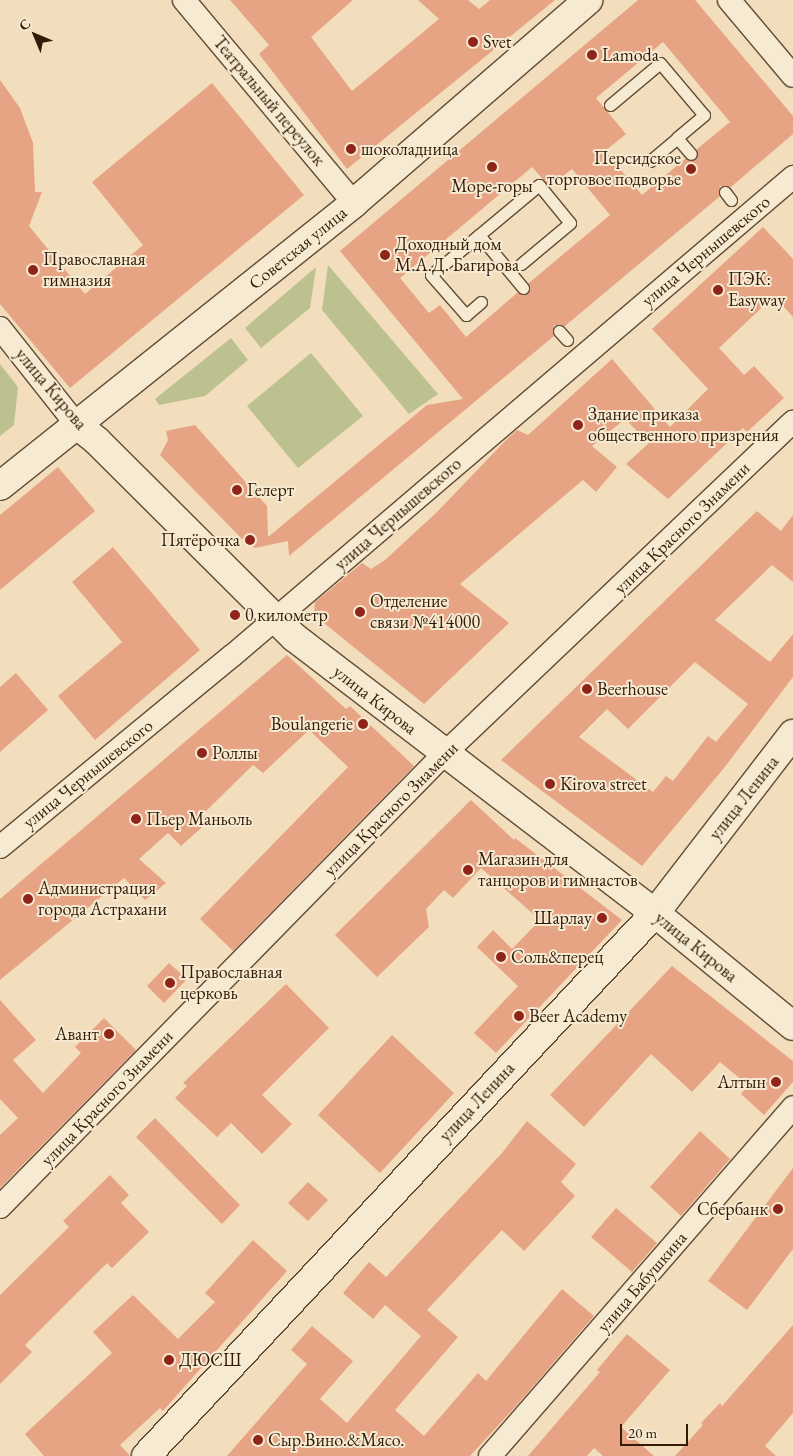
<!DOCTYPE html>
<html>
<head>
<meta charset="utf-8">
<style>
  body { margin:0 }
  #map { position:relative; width:793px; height:1456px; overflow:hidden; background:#f2debc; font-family:"EB Garamond",serif }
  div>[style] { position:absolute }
  .green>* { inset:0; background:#bcc18f }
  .building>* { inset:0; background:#e7a485 }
  .roads { filter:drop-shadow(1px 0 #634c34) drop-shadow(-1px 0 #634c34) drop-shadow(0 1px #634c34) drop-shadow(0 -1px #634c34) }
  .lane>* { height:11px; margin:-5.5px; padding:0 5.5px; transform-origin:5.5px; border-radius:5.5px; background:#f7ead3 }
  .street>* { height:22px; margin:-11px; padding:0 11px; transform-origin:11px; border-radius:11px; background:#f7ead3 }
  .secondary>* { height:28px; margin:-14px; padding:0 14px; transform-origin:14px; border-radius:14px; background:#f7ead3 }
  .dots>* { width:14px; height:14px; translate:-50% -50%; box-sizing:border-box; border:2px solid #f7ead3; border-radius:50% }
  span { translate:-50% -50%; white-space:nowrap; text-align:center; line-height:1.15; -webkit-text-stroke:4px #f7ead3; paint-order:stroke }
  .poi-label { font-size:18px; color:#331c07 }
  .left { translate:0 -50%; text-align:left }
  .right { translate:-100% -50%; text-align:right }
  .street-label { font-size:18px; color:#331c07 }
  .north { position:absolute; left:10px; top:10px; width:50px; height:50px; -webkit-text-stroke:4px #f7ead3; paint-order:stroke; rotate:315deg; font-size:14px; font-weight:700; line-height:20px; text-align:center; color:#331c07 }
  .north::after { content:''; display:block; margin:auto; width:18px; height:22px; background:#331c07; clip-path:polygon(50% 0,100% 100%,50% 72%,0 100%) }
  .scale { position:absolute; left:620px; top:1424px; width:68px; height:22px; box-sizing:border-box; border:2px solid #331c07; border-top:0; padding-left:6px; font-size:15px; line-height:18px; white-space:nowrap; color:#331c07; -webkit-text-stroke:4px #f7ead3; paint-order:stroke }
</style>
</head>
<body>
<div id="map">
  <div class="green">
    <i style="clip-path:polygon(328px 265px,438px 394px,409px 414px,322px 310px)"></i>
    <i style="clip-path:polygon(316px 267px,310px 308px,261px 348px,245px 328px)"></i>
    <i style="clip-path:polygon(231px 338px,248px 360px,205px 396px,159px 405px,155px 399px)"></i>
    <i style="clip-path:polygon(311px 353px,363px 416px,298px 468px,247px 406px)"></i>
    <i style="clip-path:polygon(0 364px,18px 387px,14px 425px,0 436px)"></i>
  </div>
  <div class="building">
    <i style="clip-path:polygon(230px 0,353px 0,311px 37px,352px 91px,439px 19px,418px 0,468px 0,479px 9px,490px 0,555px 0,347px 169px,259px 54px,269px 45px)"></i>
    <i style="clip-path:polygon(evenodd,638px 0,695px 0,793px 116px,793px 134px,731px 187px,720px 186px,719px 197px,565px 326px,554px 325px,554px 336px,289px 556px,288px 541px,255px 548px,243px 540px,160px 455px,168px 440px,166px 431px,195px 425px,267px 506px,268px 537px,427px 405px,463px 399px,340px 251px,638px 0,663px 42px,730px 122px,697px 149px,696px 160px,685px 159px,642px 195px,605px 151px,626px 134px,596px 98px,663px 42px,638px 0,532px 167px,550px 187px,572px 169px,610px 215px,529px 283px,528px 293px,517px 293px,466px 337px,440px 305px,429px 313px,400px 278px,532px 167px)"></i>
    <i style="clip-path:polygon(0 80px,20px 108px,33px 143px,35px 192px,42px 192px,29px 226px,85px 294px,143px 245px,92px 182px,212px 83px,304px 195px,70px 388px,0 304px)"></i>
    <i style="clip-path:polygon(763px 227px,793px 259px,793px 317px,774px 296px,719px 348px,744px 375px,754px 366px,784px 398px,747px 432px,743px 428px,668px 499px,626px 464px,649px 443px,625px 419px,592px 446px,617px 467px,596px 492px,583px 480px,460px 584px,509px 623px,424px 704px,314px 615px,315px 602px,362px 563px,371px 569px,385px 560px,437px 512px,507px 439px,517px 430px,528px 435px,612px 359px,670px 427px,708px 389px,652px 329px)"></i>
    <i style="clip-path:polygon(58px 467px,95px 511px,0 590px,0 515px)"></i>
    <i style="clip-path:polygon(evenodd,757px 511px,781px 531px,793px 515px,793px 582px,772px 565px,715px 620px,770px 662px,793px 634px,793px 677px,724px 768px,642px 866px,501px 760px,757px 511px,695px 662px,748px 704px,716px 742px,708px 736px,673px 781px,666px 776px,653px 792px,579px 737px,607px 709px,628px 729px,695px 662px)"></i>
    <i style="clip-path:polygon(113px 547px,200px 650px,95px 740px,58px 696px,122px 642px,72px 582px)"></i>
    <i style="clip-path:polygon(287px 655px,346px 709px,350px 706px,414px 766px,233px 951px,200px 919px,348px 767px,309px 730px,263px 773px,253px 765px,203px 814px,208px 822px,181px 846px,168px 833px,139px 859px,166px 883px,145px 900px,124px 878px,0 980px,0 899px)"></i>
    <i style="clip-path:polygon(16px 673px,48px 710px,0 752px,0 687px)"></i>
    <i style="clip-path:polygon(471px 800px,514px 840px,515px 838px,622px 920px,496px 1053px,474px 1033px,518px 986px,477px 947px,493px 930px,512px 949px,540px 920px,481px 868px,453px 898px,444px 890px,426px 909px,429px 927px,377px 977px,335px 935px)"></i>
    <i style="clip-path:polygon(169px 963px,187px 979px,164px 1003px,147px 986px)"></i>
    <i style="clip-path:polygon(672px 966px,793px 1061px,793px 1082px,764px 1115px,741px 1094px,748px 1085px,720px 1062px,692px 1092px,651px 1054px,584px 1127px,550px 1095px)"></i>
    <i style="clip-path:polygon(286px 984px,329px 1028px,262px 1095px,292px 1124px,262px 1154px,231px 1123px,217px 1137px,175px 1098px,187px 1086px,183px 1083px)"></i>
    <i style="clip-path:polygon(0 1000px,36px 1040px,13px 1060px,43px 1093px,81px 1053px,75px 1047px,104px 1018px,136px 1050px,0 1188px,0 1135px,18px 1118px,0 1099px)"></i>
    <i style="clip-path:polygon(392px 1035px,454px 1093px,380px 1173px,318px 1115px)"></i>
    <i style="clip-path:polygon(155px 1118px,240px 1205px,222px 1224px,136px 1137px)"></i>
    <i style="clip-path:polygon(527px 1121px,576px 1164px,561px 1182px,575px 1196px,524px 1251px,502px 1230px,427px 1310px,458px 1337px,395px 1410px,424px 1436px,478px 1373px,486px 1381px,562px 1289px,594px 1316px,516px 1406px,470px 1456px,227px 1456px,307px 1364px,291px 1350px,312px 1326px,353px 1361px,320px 1399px,347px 1423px,421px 1336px,385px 1305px,373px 1319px,343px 1293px,369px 1262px,386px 1277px,502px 1153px)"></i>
    <i style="clip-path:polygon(700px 1131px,730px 1159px,681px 1216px,650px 1187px)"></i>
    <i style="clip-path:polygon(793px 1168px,793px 1249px,747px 1310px,708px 1281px)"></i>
    <i style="clip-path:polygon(110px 1175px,129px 1195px,121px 1203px,149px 1232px,112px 1268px,107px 1263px,25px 1345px,32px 1352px,0 1384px,0 1295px,69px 1227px,63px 1221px)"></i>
    <i style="clip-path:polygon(308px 1182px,328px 1200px,308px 1221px,288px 1203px)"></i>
    <i style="clip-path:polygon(616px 1208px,657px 1243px,632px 1272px,591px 1237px)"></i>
    <i style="clip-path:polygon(253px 1240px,287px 1271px,163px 1411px,160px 1408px,120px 1445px,130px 1456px,44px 1456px,25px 1434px,112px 1353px,93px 1332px,133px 1295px,178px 1339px,215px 1302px,205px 1293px)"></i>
    <i style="clip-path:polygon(793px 1325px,793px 1413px,765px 1446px,776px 1456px,675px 1456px,703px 1425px,701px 1423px,720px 1403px,722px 1406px)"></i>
    <i style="clip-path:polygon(627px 1334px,670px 1370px,621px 1427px,654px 1456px,603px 1456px,594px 1448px,587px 1456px,528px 1456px,600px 1372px,597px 1370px)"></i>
  </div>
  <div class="roads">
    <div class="lane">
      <i style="left:610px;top:105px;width:65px;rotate:-40deg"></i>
      <i style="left:660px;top:63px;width:68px;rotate:49.8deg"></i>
      <i style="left:704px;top:115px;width:35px;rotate:140deg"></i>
      <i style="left:677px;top:138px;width:21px;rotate:49deg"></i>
      <i style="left:650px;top:161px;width:35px;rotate:-40deg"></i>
      <i style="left:725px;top:192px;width:10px;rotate:53deg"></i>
      <i style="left:479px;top:235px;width:78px;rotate:-39.8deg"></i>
      <i style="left:539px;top:185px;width:49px;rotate:50.8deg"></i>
      <i style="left:570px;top:223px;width:64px;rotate:140.1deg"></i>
      <i style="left:481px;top:302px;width:20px;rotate:139deg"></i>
      <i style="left:466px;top:315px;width:53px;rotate:-131.2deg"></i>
      <i style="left:431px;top:275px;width:62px;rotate:-39.8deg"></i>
      <i style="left:479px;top:235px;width:69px;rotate:50.3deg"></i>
      <i style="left:559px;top:331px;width:12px;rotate:48deg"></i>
    </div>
    <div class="street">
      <i style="left:184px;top:0;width:265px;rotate:50.1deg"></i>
      <i style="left:729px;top:0;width:99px;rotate:49.9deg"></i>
      <i style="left:0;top:328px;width:122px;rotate:51.6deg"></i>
      <i style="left:0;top:847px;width:301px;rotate:-39.5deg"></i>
      <i style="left:232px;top:656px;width:738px;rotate:-40.49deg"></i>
      <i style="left:0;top:1207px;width:634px;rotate:-45.57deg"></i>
      <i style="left:444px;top:754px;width:482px;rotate:-43.6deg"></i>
      <i style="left:490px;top:1456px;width:462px;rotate:-49deg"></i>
    </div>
    <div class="secondary">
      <i style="left:76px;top:424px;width:27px;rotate:39deg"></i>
      <i style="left:97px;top:441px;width:279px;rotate:44.9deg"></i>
      <i style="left:295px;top:638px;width:453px;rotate:37.4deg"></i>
      <i style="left:655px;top:913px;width:178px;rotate:39.3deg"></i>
      <i style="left:0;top:486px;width:453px;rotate:-38.6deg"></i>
      <i style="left:354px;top:203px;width:310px;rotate:-40.9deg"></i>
      <i style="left:146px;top:1456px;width:744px;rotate:-46.85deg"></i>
      <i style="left:655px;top:913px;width:226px;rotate:-52.4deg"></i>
    </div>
  </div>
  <div class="dots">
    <i style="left:473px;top:42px;background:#8f2418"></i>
    <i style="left:592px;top:55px;background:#8f2418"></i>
    <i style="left:351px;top:149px;background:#8f2418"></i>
    <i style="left:492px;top:167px;background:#8f2418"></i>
    <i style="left:691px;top:169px;background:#8f2418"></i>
    <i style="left:385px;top:255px;background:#8f2418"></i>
    <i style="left:33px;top:270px;background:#8f2418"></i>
    <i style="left:718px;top:290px;background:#8f2418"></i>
    <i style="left:578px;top:425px;background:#8f2418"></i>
    <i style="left:237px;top:490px;background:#8f2418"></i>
    <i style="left:250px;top:540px;background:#8f2418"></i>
    <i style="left:360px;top:612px;background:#8f2418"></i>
    <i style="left:235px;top:615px;background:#8f2418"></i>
    <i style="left:587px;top:689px;background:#8f2418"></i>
    <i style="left:363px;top:724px;background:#8f2418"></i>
    <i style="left:202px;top:753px;background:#8f2418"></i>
    <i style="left:550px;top:784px;background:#8f2418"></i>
    <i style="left:136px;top:819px;background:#8f2418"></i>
    <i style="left:468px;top:870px;background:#8f2418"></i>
    <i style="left:28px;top:899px;background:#8f2418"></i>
    <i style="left:602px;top:918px;background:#8f2418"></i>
    <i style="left:501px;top:957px;background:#8f2418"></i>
    <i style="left:170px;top:983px;background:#8f2418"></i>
    <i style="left:519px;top:1016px;background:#8f2418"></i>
    <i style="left:109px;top:1034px;background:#8f2418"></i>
    <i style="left:776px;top:1082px;background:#8f2418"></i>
    <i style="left:778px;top:1209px;background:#8f2418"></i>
    <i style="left:169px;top:1360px;background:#8f2418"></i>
    <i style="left:258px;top:1440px;background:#8f2418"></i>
  </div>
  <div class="poi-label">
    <span class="left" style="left:483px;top:42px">Svet</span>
    <span class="left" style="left:602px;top:55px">Lamoda</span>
    <span class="left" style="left:361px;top:149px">шоколадница</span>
    <span class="right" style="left:681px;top:169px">Персидское<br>торговое подворье</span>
    <span style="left:492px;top:186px">Море-горы</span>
    <span class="left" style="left:395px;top:255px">Доходный дом<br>М.А.Д. Багирова</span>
    <span class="left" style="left:43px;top:270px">Православная<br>гимназия</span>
    <span class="left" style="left:728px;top:290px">ПЭК:<br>Easyway</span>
    <span class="left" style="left:588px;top:425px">Здание приказа<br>общественного призрения</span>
    <span class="left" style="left:247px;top:490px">Гелерт</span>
    <span class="right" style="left:240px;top:540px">Пятёрочка</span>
    <span class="left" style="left:370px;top:612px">Отделение<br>связи №414000</span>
    <span class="left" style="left:245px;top:615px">0 километр</span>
    <span class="left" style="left:597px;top:689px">Beerhouse</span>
    <span class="right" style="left:353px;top:724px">Boulangerie</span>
    <span class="left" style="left:212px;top:753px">Роллы</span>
    <span class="left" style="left:560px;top:784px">Kirova street</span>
    <span class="left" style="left:146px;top:819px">Пьер Маньоль</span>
    <span class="left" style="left:478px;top:870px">Магазин для<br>танцоров и гимнастов</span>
    <span class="left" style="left:38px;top:899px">Администрация<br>города Астрахани</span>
    <span class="right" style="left:592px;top:918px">Шарлау</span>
    <span class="left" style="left:511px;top:957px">Соль&amp;перец</span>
    <span class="left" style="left:180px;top:983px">Православная<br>церковь</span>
    <span class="left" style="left:529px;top:1016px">Beer Academy</span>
    <span class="right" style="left:99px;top:1034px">Авант</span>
    <span class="right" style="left:766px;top:1082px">Алтын</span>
    <span class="right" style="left:768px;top:1209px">Сбербанк</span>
    <span class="left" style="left:179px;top:1360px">ДЮСШ</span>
    <span class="left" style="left:268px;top:1440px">Сыр.Вино.&amp;Мясо.</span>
  </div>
  <div class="street-label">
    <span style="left:269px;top:101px;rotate:50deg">Театральный переулок</span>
    <span style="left:298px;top:248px;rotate:-39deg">Советская улица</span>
    <span style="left:706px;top:251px;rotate:-40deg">улица Чернышевского</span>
    <span style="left:51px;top:389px;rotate:50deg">улица Кирова</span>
    <span style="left:398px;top:514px;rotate:-41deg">улица Чернышевского</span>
    <span style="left:682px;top:528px;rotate:-44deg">улица Красного Знамени</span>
    <span style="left:375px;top:700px;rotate:38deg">улица Кирова</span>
    <span style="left:88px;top:774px;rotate:-39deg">улица Чернышевского</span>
    <span style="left:744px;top:798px;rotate:-52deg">улица Ленина</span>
    <span style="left:391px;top:809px;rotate:-45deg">улица Красного Знамени</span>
    <span style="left:696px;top:947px;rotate:39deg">улица Кирова</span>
    <span style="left:107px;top:1098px;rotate:-46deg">улица Красного Знамени</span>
    <span style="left:477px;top:1102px;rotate:-47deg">улица Ленина</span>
    <span style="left:642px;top:1282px;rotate:-49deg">улица Бабушкина</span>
  </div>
  <div class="north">С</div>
  <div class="scale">20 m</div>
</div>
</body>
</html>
